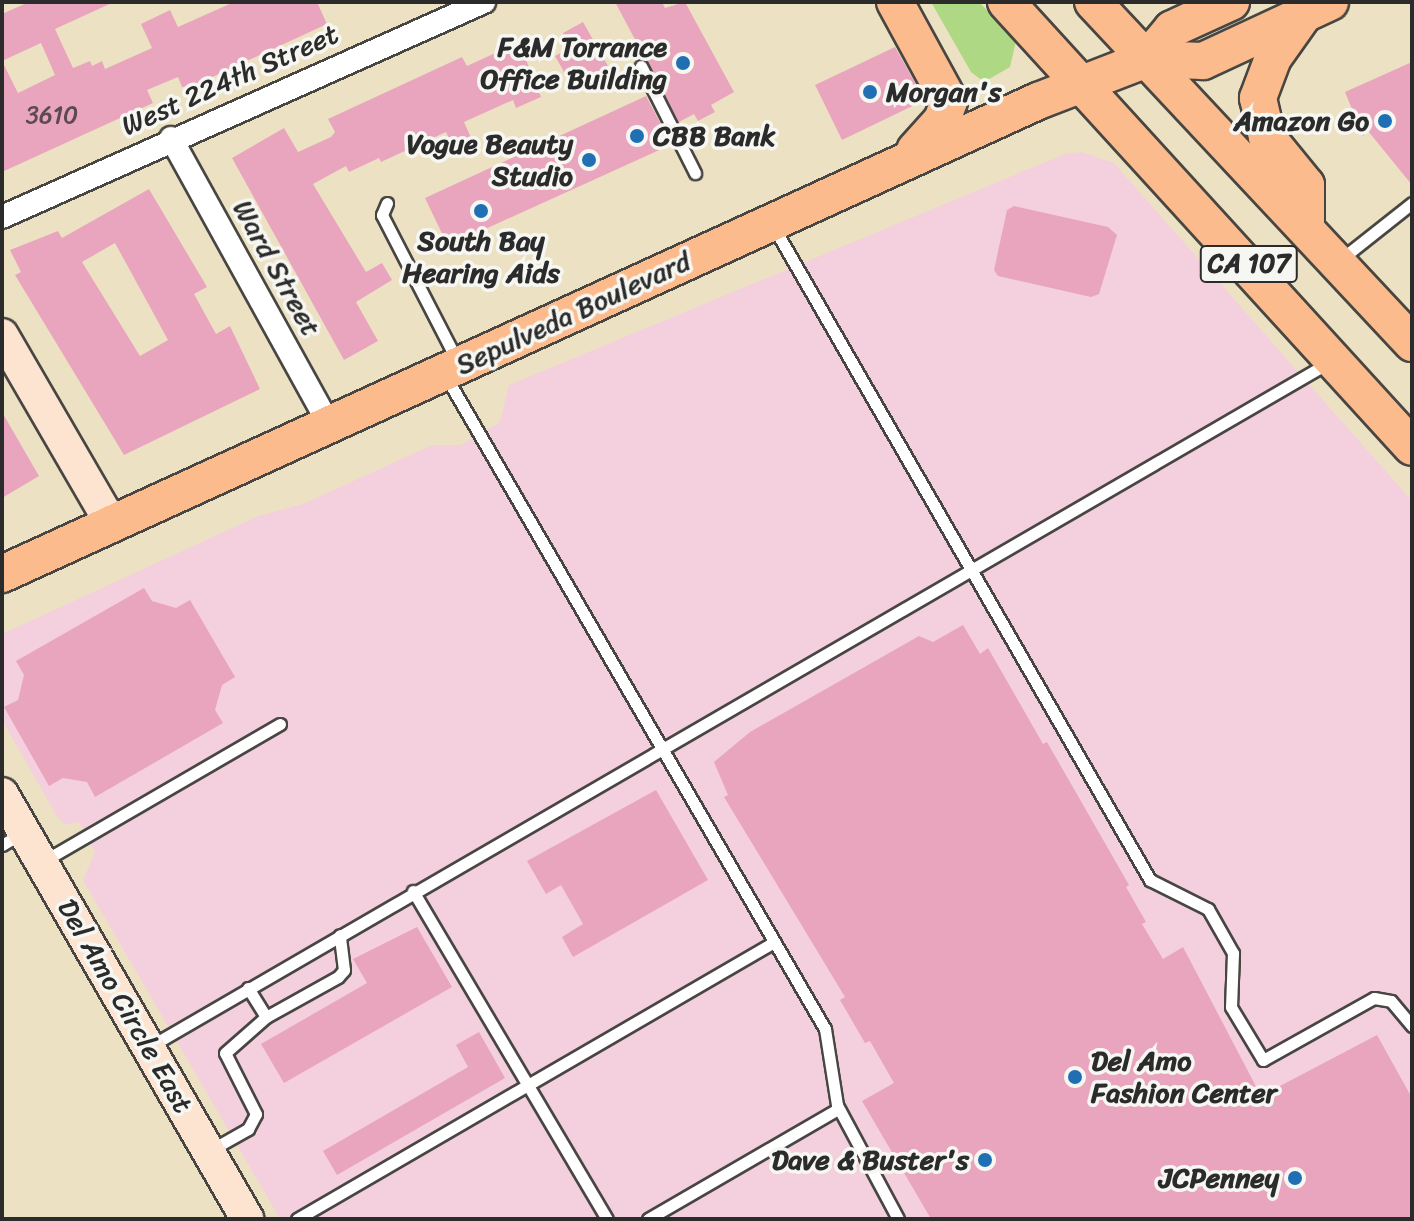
<!DOCTYPE html>
<html>
<head>
<meta charset="utf-8">
<style>
  body { margin:0 }
  #map { position:relative; width:1414px; height:1221px; overflow:hidden; background:#ece2c3; font-family:Sriracha,sans-serif }
  div>[style] { position:absolute }
  .built>* { inset:0; background:#f4cfdd }
  .green>* { inset:0; background:#aed883 }
  .building>* { inset:0; background:#eaa5be }
  .roads { filter:drop-shadow(2px 0 #484642) drop-shadow(-2px 0 #484642) drop-shadow(0 2px #484642) drop-shadow(0 -2px #484642) }
  .lane>* { height:11px; margin:-5.5px; padding:0 5.5px; transform-origin:5.5px; border-radius:5.5px; background:#fff }
  .street>* { height:22px; margin:-11px; padding:0 11px; transform-origin:11px; border-radius:11px; background:#fff }
  .secondary>* { height:32px; margin:-16px; padding:0 16px; transform-origin:16px; border-radius:16px; background:#fde4d1 }
  .primary>* { height:36px; margin:-18px; padding:0 18px; transform-origin:18px; border-radius:18px; background:#fbbb8c }
  .dots>* { width:22px; height:22px; translate:-50% -50%; box-sizing:border-box; border:4px solid #f6f6f2; border-radius:50% }
  span { translate:-50% -50%; white-space:nowrap; text-align:center; line-height:1.15; -webkit-text-stroke:7px #f6f6f2; paint-order:stroke }
  .number-label { font-size:24px; color:#5b4a50 }
  .number-label span { -webkit-text-stroke-width:0 }
  .shield-label span { padding:2px 6px; background:#f6f6f2; border:2px solid; border-radius:6px; -webkit-text-stroke-width:0 }
  .shield-label { font-size:26px; color:#2b2b2b; font-weight:700 }
  .poi-label { font-size:28px; color:#2b2b2b; font-weight:700 }
  .right { translate:-100% -50%; text-align:right }
  .left { translate:0 -50%; text-align:left }
  .street-label { font-size:28px; color:#2b2b2b }
  .frame { position:absolute; inset:0; border:4px solid #2b2b2b; pointer-events:none }
</style>
</head>
<body>
<div id="map">
  <div class="built">
    <i style="clip-path:polygon(1082px 152px,1114px 163px,1412px 501px,1412px 1219px,280px 1219px,83px 880px,95px 852px,79px 822px,66px 825px,58px 818px,2px 720px,2px 634px,258px 516px,303px 504px,432px 445px,461px 445px,500px 422px,509px 385px,1065px 154px)"></i>
  </div>
  <div class="green">
    <i style="clip-path:polygon(931px 2px,979px 2px,1016px 41px,1010px 67px,984px 82px,971px 72px)"></i>
  </div>
  <div class="building">
    <i style="clip-path:polygon(evenodd,29px 2px,114px 2px,55px 29px,73px 68px,90px 61px,92px 66px,102px 61px,105px 69px,152px 48px,141px 24px,170px 10px,178px 27px,234px 2px,317px 2px,327px 24px,193px 86px,182px 87px,178px 77px,147px 90px,153px 103px,2px 172px,2px 14px,29px 2px,41px 43px,55px 75px,18px 93px,2px 61px,41px 43px)"></i>
    <i style="clip-path:polygon(615px 2px,662px 2px,665px 8px,685px 2px,734px 92px,711px 105px,715px 112px,698px 121px,694px 114px,679px 122px)"></i>
    <i style="clip-path:polygon(583px 22px,608px 66px,572px 86px,555px 56px,571px 47px,563px 33px)"></i>
    <i style="clip-path:polygon(513px 45px,519px 60px,525px 57px,541px 97px,516px 108px,513px 100px,464px 122px,472px 140px,453px 148px,446px 132px,381px 162px,379px 158px,349px 172px,346px 166px,313px 184px,366px 272px,382px 263px,392px 280px,356px 302px,378px 341px,344px 360px,232px 158px,284px 128px,298px 152px,331px 137px,335px 132px,328px 119px,462px 57px,467px 66px)"></i>
    <i style="clip-path:polygon(895px 47px,925px 100px,842px 140px,815px 85px)"></i>
    <i style="clip-path:polygon(1412px 62px,1412px 185px,1368px 131px,1363px 136px,1345px 92px)"></i>
    <i style="clip-path:polygon(646px 96px,664px 130px,658px 134px,666px 147px,448px 246px,425px 198px)"></i>
    <i style="clip-path:polygon(evenodd,149px 189px,207px 287px,194px 294px,216px 334px,230px 326px,260px 389px,124px 455px,15px 275px,21px 272px,10px 250px,58px 231px,62px 238px,149px 189px,115px 243px,168px 340px,140px 356px,82px 262px,115px 243px)"></i>
    <i style="clip-path:polygon(1014px 206px,1108px 227px,1117px 235px,1099px 294px,1091px 297px,998px 276px,994px 270px,1007px 210px)"></i>
    <i style="clip-path:polygon(2px 412px,39px 476px,2px 498px)"></i>
    <i style="clip-path:polygon(144px 588px,152px 601px,176px 608px,190px 600px,235px 677px,222px 685px,215px 710px,223px 723px,95px 797px,87px 782px,63px 778px,49px 786px,4px 707px,18px 700px,24px 675px,16px 661px)"></i>
    <i style="clip-path:polygon(963px 625px,980px 654px,988px 648px,1043px 744px,1047px 742px,1129px 885px,1126px 887px,1146px 922px,1142px 924px,1163px 959px,1183px 947px,1261px 1096px,1377px 1035px,1412px 1098px,1412px 1219px,931px 1219px,862px 1101px,894px 1083px,870px 1041px,865px 1043px,840px 1000px,845px 997px,724px 797px,728px 795px,714px 762px,750px 732px,919px 636px,933px 642px)"></i>
    <i style="clip-path:polygon(656px 790px,708px 880px,573px 957px,562px 937px,583px 924px,561px 885px,546px 894px,527px 861px)"></i>
    <i style="clip-path:polygon(417px 927px,452px 987px,284px 1083px,261px 1044px,367px 983px,353px 959px)"></i>
    <i style="clip-path:polygon(479px 1032px,505px 1078px,337px 1175px,323px 1151px,468px 1067px,456px 1045px)"></i>
  </div>
  <div class="roads">
    <div class="lane">
      <i style="left:641px;top:66px;width:120px;rotate:63.2deg"></i>
      <i style="left:387px;top:203px;width:13px;rotate:113deg"></i>
      <i style="left:382px;top:215px;width:165px;rotate:62.7deg"></i>
      <i style="left:773px;top:226px;width:755px;rotate:60.04deg"></i>
      <i style="left:1150px;top:880px;width:65px;rotate:26.6deg"></i>
      <i style="left:1208px;top:909px;width:51px;rotate:60.4deg"></i>
      <i style="left:1233px;top:953px;width:54px;rotate:92.1deg"></i>
      <i style="left:1231px;top:1007px;width:62px;rotate:58.9deg"></i>
      <i style="left:1263px;top:1060px;width:127px;rotate:-29.2deg"></i>
      <i style="left:1374px;top:998px;width:17px;rotate:10deg"></i>
      <i style="left:1391px;top:1001px;width:33px;rotate:50deg"></i>
      <i style="left:1340px;top:260px;width:92px;rotate:-38.4deg"></i>
      <i style="left:445px;top:375px;width:756px;rotate:59.84deg"></i>
      <i style="left:825px;top:1029px;width:77px;rotate:81deg"></i>
      <i style="left:837px;top:1105px;width:129px;rotate:61.8deg"></i>
      <i style="left:2px;top:845px;width:23px;rotate:-31deg"></i>
      <i style="left:42px;top:862px;width:275px;rotate:-30.1deg"></i>
      <i style="left:413px;top:891px;width:381px;rotate:59.4deg"></i>
      <i style="left:248px;top:988px;width:34px;rotate:58deg"></i>
      <i style="left:149px;top:1047px;width:1363px;rotate:-30.12deg"></i>
      <i style="left:209px;top:1151px;width:45px;rotate:-29.4deg"></i>
      <i style="left:248px;top:1129px;width:17px;rotate:-62deg"></i>
      <i style="left:256px;top:1114px;width:68px;rotate:-116.9deg"></i>
      <i style="left:225px;top:1053px;width:55px;rotate:-41.3deg"></i>
      <i style="left:266px;top:1017px;width:82px;rotate:-29.1deg"></i>
      <i style="left:338px;top:977px;width:9px;rotate:-49deg"></i>
      <i style="left:344px;top:970px;width:35px;rotate:-97deg"></i>
      <i style="left:297px;top:1219px;width:552px;rotate:-30.14deg"></i>
      <i style="left:648px;top:1219px;width:220px;rotate:-30.1deg"></i>
    </div>
    <div class="street">
      <i style="left:171px;top:138px;width:329px;rotate:61.1deg"></i>
      <i style="left:2px;top:217px;width:528px;rotate:-24.04deg"></i>
    </div>
    <div class="secondary">
      <i style="left:2px;top:335px;width:217px;rotate:59.9deg"></i>
      <i style="left:2px;top:794px;width:491px;rotate:60deg"></i>
    </div>
    <div class="primary">
      <i style="left:895px;top:2px;width:113px;rotate:61.4deg"></i>
      <i style="left:949px;top:101px;width:20px;rotate:110deg"></i>
      <i style="left:942px;top:120px;width:40px;rotate:132deg"></i>
      <i style="left:1006px;top:2px;width:602px;rotate:47.62deg"></i>
      <i style="left:1093px;top:2px;width:467px;rotate:46.9deg"></i>
      <i style="left:1302px;top:17px;width:50px;rotate:125.3deg"></i>
      <i style="left:1273px;top:58px;width:43px;rotate:110.6deg"></i>
      <i style="left:1258px;top:98px;width:40px;rotate:77deg"></i>
      <i style="left:1267px;top:137px;width:62px;rotate:50.9deg"></i>
      <i style="left:1306px;top:185px;width:39px;rotate:90deg"></i>
      <i style="left:1147px;top:59px;width:39px;rotate:-50deg"></i>
      <i style="left:1172px;top:29px;width:65px;rotate:-24.6deg"></i>
      <i style="left:2px;top:574px;width:1139px;rotate:-24.54deg"></i>
      <i style="left:1038px;top:101px;width:117px;rotate:-21.1deg"></i>
      <i style="left:1147px;top:59px;width:56px;rotate:2deg"></i>
      <i style="left:1203px;top:61px;width:140px;rotate:-24.9deg"></i>
    </div>
  </div>
  <div class="dots">
    <i style="left:683px;top:63px;background:#1f6fb2"></i>
    <i style="left:870px;top:92px;background:#1f6fb2"></i>
    <i style="left:1385px;top:121px;background:#1f6fb2"></i>
    <i style="left:637px;top:136px;background:#1f6fb2"></i>
    <i style="left:589px;top:160px;background:#1f6fb2"></i>
    <i style="left:481px;top:211px;background:#1f6fb2"></i>
    <i style="left:1075px;top:1077px;background:#1f6fb2"></i>
    <i style="left:985px;top:1160px;background:#1f6fb2"></i>
    <i style="left:1295px;top:1178px;background:#1f6fb2"></i>
  </div>
  <div class="number-label">
    <span style="left:52px;top:116px">3610</span>
  </div>
  <div class="shield-label">
    <span style="left:1249px;top:264px">CA 107</span>
  </div>
  <div class="poi-label">
    <span class="right" style="left:667px;top:63px">F&amp;M Torrance<br>Office Building</span>
    <span class="left" style="left:886px;top:92px">Morgan's</span>
    <span class="right" style="left:1369px;top:121px">Amazon Go</span>
    <span class="left" style="left:653px;top:136px">CBB Bank</span>
    <span class="right" style="left:573px;top:160px">Vogue Beauty<br>Studio</span>
    <span style="left:481px;top:257px">South Bay<br>Hearing Aids</span>
    <span class="left" style="left:1091px;top:1077px">Del Amo<br>Fashion Center</span>
    <span class="right" style="left:969px;top:1160px">Dave &amp; Buster's</span>
    <span class="right" style="left:1279px;top:1178px">JCPenney</span>
  </div>
  <div class="street-label">
    <span style="left:230px;top:80px;rotate:-24deg">West 224th Street</span>
    <span style="left:277px;top:268px;rotate:61deg">Ward Street</span>
    <span style="left:573px;top:313px;rotate:-25deg">Sepulveda Boulevard</span>
    <span style="left:125px;top:1006px;rotate:60deg">Del Amo Circle East</span>
  </div>
  <div class="frame"></div>
</div>
</body>
</html>
